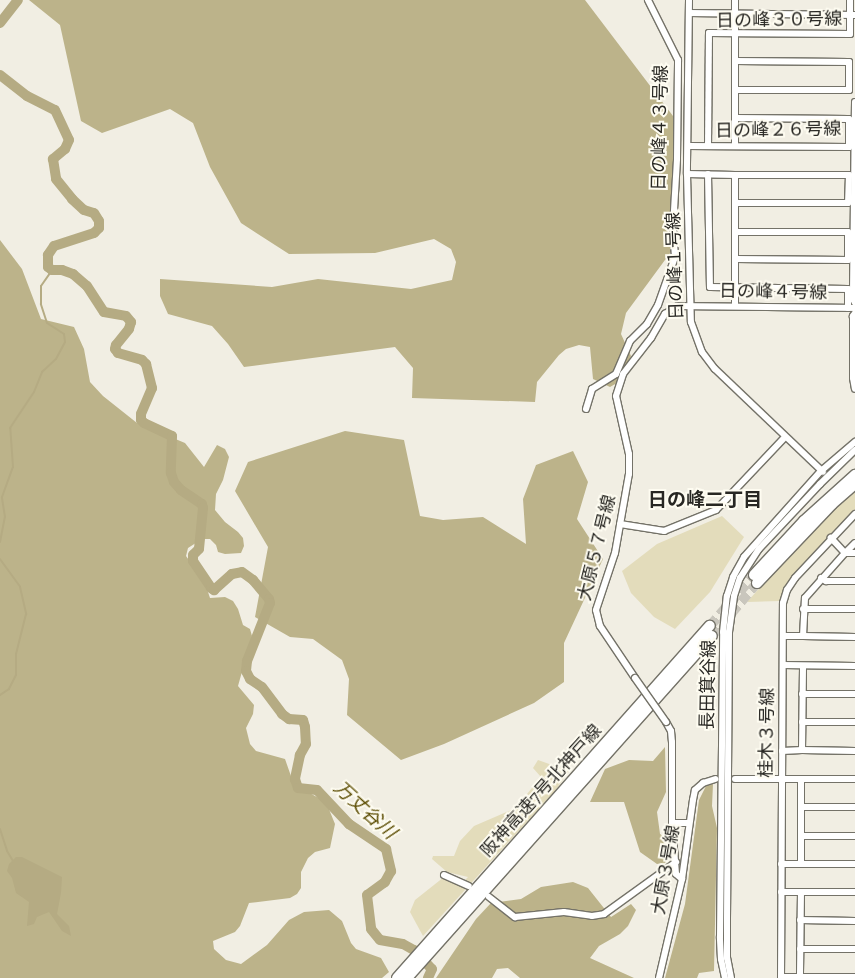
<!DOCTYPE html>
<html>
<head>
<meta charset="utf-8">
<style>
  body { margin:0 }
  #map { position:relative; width:855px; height:978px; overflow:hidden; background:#f1eee3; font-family:"Zilla Slab","Noto Sans JP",serif }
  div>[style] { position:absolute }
  .green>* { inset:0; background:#e3dcbb }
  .forest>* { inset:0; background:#bcb38a }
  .water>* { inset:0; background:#b5ab83 }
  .stream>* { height:2px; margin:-1px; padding:0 1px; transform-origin:1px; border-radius:1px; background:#b5ab83 }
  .river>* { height:10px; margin:-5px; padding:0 5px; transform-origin:5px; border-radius:5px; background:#b5ab83 }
  .highway-tunnel>* { height:10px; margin-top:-5px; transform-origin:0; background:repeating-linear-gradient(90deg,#c9c6bd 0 10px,transparent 0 15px) }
  .roads { filter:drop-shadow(1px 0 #747268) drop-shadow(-1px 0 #747268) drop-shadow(0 1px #747268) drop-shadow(0 -1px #747268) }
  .minor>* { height:6px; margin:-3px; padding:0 3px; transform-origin:3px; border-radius:3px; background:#fff }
  .highway>* { height:10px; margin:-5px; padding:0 5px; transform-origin:5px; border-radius:5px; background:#fff }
  .bridges { filter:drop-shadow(1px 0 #747268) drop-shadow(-1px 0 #747268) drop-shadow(0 1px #747268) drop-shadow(0 -1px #747268) }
  .minor-bridge>* { height:6px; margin:-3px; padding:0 3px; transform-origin:3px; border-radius:3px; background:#fff }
  span { translate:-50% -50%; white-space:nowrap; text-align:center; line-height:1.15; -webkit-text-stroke:4px #fefcf1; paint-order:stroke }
  .street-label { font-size:18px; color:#282723 }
  .neighbourhood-label { font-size:19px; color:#282723; font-weight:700 }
  .water-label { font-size:19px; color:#5a4b00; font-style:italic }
</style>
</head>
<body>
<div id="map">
  <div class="green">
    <i style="clip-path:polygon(855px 489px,855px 511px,794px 574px,784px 588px,780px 601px,747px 602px,816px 525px)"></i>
    <i style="clip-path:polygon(722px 516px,744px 537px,710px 592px,675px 629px,654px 617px,631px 593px,622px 571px,657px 544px)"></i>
    <i style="clip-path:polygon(538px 760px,569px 771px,555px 791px,423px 936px,410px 912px,415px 900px,444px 877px,459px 886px,468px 877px,447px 872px,432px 859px,433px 856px,454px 856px,460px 841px,474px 826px,534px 800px,527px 794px,541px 777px,533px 768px)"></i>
  </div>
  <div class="forest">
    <i style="clip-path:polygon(29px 0,585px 0,673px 116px,676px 245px,626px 313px,621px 334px,631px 356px,622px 380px,610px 387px,593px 379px,590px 347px,579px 345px,566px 349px,559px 355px,537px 382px,535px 402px,412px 398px,413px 368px,395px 347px,244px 367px,228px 344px,212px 326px,168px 314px,160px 296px,160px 279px,272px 287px,318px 279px,411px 289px,452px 280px,456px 262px,451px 249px,434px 239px,375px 253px,289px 254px,241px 223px,210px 167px,193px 123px,170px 109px,102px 133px,81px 121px,60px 25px)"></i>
    <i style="clip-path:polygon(0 240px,22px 269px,41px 319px,74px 327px,84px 349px,90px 382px,103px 396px,137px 423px,185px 443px,204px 467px,217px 445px,225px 449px,229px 457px,223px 480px,216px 494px,215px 510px,225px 522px,238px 532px,243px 538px,244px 546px,241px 553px,225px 554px,218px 552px,216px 545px,210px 539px,202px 539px,188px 548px,186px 556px,205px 583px,210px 598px,225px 597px,233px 601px,238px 609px,243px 625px,250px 629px,252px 636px,238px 686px,254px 705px,253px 714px,246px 728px,250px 744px,256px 751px,285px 759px,292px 779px,304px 790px,326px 802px,335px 824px,330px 848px,315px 852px,308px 858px,301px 872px,301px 888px,297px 894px,290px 898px,249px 903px,240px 926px,235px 932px,213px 941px,214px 949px,226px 960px,241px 964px,267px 945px,289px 920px,304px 912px,329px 910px,342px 921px,351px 943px,356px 949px,381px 958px,389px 972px,382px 978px,0 978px)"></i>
    <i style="clip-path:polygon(345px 431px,404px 440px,420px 516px,443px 520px,483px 517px,526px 544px,523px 499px,536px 465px,573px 451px,588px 482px,577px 519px,603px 559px,564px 643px,564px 682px,534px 703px,444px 744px,401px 760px,347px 715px,349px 679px,342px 660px,313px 639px,290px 637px,255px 617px,268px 547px,235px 491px,248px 462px)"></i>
    <i style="clip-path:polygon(665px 747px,666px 792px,657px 812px,660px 834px,669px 840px,667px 860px,665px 863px,657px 864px,640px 852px,624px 802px,590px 802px,605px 769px,629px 760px,653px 761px)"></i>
    <i style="clip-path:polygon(713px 784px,712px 806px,717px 828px,714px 971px,699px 973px,697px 978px,665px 978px,685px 904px,699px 800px,706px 786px)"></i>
    <i style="clip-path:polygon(573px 882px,588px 888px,611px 917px,631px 904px,636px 910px,628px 926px,620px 934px,599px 946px,590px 958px,634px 978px,520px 978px,508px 968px,497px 969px,492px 978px,436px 978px,476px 919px,491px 903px,521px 899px,541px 887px)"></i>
  </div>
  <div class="water">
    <i style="clip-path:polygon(16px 857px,22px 857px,62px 877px,61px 893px,57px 914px,69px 926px,71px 936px,62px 931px,49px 912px,37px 917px,34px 924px,27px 926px,29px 902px,16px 893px,12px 878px,7px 871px,9px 864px)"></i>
  </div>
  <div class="stream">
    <i style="left:0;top:542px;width:25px;rotate:-79deg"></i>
    <i style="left:5px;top:517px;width:20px;rotate:-99deg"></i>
    <i style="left:2px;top:497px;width:32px;rotate:-70deg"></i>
    <i style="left:13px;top:467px;width:39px;rotate:-94deg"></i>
    <i style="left:10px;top:428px;width:43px;rotate:-56.3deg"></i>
    <i style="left:34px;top:392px;width:22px;rotate:-68deg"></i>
    <i style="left:42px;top:372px;width:19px;rotate:-43deg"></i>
    <i style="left:56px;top:359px;width:19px;rotate:-62deg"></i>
    <i style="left:65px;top:342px;width:8px;rotate:-97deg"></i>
    <i style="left:64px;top:334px;width:20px;rotate:-147deg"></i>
    <i style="left:47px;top:323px;width:20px;rotate:-108deg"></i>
    <i style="left:41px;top:304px;width:18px;rotate:-90deg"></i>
    <i style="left:41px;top:286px;width:19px;rotate:-55deg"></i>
    <i style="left:0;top:559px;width:34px;rotate:54deg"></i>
    <i style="left:20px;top:587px;width:28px;rotate:77deg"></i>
    <i style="left:26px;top:614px;width:41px;rotate:104deg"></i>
    <i style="left:16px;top:654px;width:21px;rotate:90deg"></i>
    <i style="left:16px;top:675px;width:16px;rotate:117deg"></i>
    <i style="left:9px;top:689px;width:11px;rotate:146deg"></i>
    <i style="left:0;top:829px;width:23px;rotate:72deg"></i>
    <i style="left:7px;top:851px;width:12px;rotate:59deg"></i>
  </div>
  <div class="river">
    <i style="left:0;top:23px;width:29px;rotate:-52deg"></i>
    <i style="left:0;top:75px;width:34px;rotate:38deg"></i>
    <i style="left:27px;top:96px;width:31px;rotate:27deg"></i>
    <i style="left:55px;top:110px;width:33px;rotate:65deg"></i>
    <i style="left:69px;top:140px;width:10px;rotate:114deg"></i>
    <i style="left:65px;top:149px;width:16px;rotate:140deg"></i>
    <i style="left:53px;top:159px;width:20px;rotate:81deg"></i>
    <i style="left:56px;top:179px;width:26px;rotate:51deg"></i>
    <i style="left:72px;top:199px;width:16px;rotate:43deg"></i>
    <i style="left:84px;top:210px;width:10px;rotate:17deg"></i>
    <i style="left:94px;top:213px;width:9px;rotate:58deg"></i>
    <i style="left:99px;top:221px;width:7px;rotate:90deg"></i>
    <i style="left:99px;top:228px;width:7px;rotate:135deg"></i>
    <i style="left:94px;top:233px;width:42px;rotate:162deg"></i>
    <i style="left:54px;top:246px;width:11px;rotate:124deg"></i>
    <i style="left:48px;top:255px;width:12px;rotate:90deg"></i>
    <i style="left:48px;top:267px;width:5px;rotate:37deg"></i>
    <i style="left:52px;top:270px;width:10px"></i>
    <i style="left:62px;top:270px;width:12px;rotate:20deg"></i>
    <i style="left:73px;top:274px;width:18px;rotate:41deg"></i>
    <i style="left:87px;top:286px;width:31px;rotate:57deg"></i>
    <i style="left:104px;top:312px;width:22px;rotate:10deg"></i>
    <i style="left:126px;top:316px;width:8px;rotate:50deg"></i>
    <i style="left:131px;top:322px;width:7px;rotate:106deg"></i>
    <i style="left:129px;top:329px;width:21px;rotate:129deg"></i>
    <i style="left:116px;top:345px;width:4px;rotate:104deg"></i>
    <i style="left:115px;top:349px;width:5px;rotate:53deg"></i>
    <i style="left:118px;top:353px;width:25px;rotate:16deg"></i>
    <i style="left:142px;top:360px;width:6px;rotate:45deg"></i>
    <i style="left:146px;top:364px;width:25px;rotate:76deg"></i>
    <i style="left:152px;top:388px;width:28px;rotate:113deg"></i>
    <i style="left:141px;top:414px;width:6px;rotate:90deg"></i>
    <i style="left:141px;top:420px;width:4px;rotate:45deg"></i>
    <i style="left:144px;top:423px;width:31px;rotate:25deg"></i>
    <i style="left:172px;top:436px;width:37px;rotate:92deg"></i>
    <i style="left:171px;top:473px;width:9px;rotate:72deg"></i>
    <i style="left:174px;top:482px;width:11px;rotate:49deg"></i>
    <i style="left:181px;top:490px;width:25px;rotate:34deg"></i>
    <i style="left:202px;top:504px;width:4px;rotate:76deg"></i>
    <i style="left:203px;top:508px;width:41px;rotate:95.6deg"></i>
    <i style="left:199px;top:549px;width:8px;rotate:135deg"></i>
    <i style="left:193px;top:555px;width:6px;rotate:90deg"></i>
    <i style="left:193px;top:561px;width:32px;rotate:56deg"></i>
    <i style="left:211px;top:588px;width:4px;rotate:34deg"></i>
    <i style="left:214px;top:590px;width:24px;rotate:-42deg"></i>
    <i style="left:232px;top:574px;width:10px;rotate:-11deg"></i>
    <i style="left:242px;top:572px;width:14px;rotate:36deg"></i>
    <i style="left:253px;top:580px;width:25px;rotate:50deg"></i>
    <i style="left:269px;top:599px;width:4px;rotate:76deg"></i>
    <i style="left:270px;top:603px;width:62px;rotate:111.6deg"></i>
    <i style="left:247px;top:661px;width:10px;rotate:96deg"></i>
    <i style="left:246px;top:671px;width:9px;rotate:63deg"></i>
    <i style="left:250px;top:679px;width:14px;rotate:34deg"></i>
    <i style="left:262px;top:687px;width:34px;rotate:53deg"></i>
    <i style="left:282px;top:714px;width:9px;rotate:36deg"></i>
    <i style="left:289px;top:719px;width:14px;rotate:4deg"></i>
    <i style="left:303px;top:720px;width:7px;rotate:74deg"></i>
    <i style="left:305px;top:727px;width:17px;rotate:87deg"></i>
    <i style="left:306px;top:744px;width:13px;rotate:119deg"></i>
    <i style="left:300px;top:755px;width:25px;rotate:102deg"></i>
    <i style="left:295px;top:779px;width:9px;rotate:72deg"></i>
    <i style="left:298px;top:788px;width:19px;rotate:6deg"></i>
    <i style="left:317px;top:790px;width:47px;rotate:46.7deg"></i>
    <i style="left:349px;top:824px;width:45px;rotate:34deg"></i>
    <i style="left:386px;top:849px;width:23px;rotate:77deg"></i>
    <i style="left:391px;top:871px;width:13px;rotate:119deg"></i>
    <i style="left:385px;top:882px;width:22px;rotate:144deg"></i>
    <i style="left:367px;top:895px;width:34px;rotate:83deg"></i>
    <i style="left:371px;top:929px;width:14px;rotate:51deg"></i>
    <i style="left:380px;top:940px;width:23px;rotate:10deg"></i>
    <i style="left:403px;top:944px;width:13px;rotate:29deg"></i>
    <i style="left:414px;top:950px;width:26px;rotate:47deg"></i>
    <i style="left:432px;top:969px;width:10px;rotate:114deg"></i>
  </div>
  <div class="highway-tunnel">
    <i style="left:710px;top:626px;width:67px;rotate:-49.2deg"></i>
    <i style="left:712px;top:636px;width:70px;rotate:-49.7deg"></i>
  </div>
  <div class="roads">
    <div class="minor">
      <i style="left:689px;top:0;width:174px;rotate:90.7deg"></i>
      <i style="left:687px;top:174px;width:148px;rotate:88.5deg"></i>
      <i style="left:691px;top:322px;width:32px;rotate:70deg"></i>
      <i style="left:702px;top:352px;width:21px;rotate:53deg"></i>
      <i style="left:715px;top:369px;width:149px;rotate:43.6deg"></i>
      <i style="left:689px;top:13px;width:166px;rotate:0.7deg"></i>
      <i style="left:736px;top:61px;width:113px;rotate:0.5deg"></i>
      <i style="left:849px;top:62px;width:28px;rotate:90deg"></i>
      <i style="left:849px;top:90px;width:113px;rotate:180deg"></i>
      <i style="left:855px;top:102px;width:197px;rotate:90.6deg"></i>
      <i style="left:853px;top:299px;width:4px;rotate:63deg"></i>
      <i style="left:688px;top:146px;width:161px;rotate:0.4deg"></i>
      <i style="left:849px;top:147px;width:28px;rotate:-90deg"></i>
      <i style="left:849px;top:119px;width:113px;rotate:-179.5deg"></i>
      <i style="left:708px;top:146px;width:113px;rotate:-89.5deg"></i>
      <i style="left:709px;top:33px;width:141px;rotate:0.4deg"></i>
      <i style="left:850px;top:34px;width:34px;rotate:-90deg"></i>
      <i style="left:735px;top:146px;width:146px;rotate:-90deg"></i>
      <i style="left:687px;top:174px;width:48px;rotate:1.2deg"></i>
      <i style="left:735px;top:175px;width:131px;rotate:90deg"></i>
      <i style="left:708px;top:174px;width:113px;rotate:89deg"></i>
      <i style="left:710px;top:287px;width:138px;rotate:0.8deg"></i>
      <i style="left:848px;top:289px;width:19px;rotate:90deg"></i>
      <i style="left:735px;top:175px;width:114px"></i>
      <i style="left:849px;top:175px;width:28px;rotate:92deg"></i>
      <i style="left:848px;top:203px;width:113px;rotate:180deg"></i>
      <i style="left:736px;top:259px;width:112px;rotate:0.5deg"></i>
      <i style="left:848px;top:260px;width:28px;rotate:-90deg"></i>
      <i style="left:848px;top:232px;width:112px;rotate:180deg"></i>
      <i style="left:855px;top:313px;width:4px;rotate:124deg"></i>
      <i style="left:853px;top:316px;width:62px;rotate:90deg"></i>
      <i style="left:853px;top:378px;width:11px;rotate:80deg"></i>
      <i style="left:586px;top:409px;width:21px;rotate:-73deg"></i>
      <i style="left:592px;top:389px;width:28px;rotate:-32deg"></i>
      <i style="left:616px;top:374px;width:36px;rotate:-67deg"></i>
      <i style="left:630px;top:341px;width:24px;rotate:-45deg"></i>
      <i style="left:647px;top:324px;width:22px;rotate:-60deg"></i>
      <i style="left:658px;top:305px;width:51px;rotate:-70.5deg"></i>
      <i style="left:675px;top:257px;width:30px;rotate:-94deg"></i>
      <i style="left:673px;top:227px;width:68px;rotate:-86.6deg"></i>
      <i style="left:677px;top:159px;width:99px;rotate:-89.4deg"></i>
      <i style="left:678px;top:60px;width:67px;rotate:-116.6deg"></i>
      <i style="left:620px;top:524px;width:45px;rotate:9deg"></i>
      <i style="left:664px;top:531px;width:56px;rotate:-22deg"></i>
      <i style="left:716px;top:510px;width:100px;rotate:-46.6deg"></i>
      <i style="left:845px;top:553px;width:14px;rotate:-45deg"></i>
      <i style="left:845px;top:553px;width:10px"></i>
      <i style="left:821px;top:578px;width:6px;rotate:31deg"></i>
      <i style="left:826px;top:581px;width:29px"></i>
      <i style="left:803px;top:609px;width:52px"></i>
      <i style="left:783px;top:636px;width:20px"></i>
      <i style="left:803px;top:636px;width:38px;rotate:-87deg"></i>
      <i style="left:805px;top:598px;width:60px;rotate:-48.4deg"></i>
      <i style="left:845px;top:553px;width:21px;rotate:-133deg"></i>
      <i style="left:803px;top:636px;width:52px;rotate:1.1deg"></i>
      <i style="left:783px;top:665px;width:72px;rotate:0.8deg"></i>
      <i style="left:635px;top:678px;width:63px;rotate:-123.9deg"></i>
      <i style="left:600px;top:626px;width:16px;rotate:-104deg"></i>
      <i style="left:596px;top:610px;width:60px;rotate:-71.6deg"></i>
      <i style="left:615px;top:553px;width:80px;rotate:-80deg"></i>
      <i style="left:629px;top:474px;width:20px;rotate:-90deg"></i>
      <i style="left:629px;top:454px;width:59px;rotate:-102.6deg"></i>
      <i style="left:616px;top:396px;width:23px;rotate:-72deg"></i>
      <i style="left:623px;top:374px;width:46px;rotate:-52.1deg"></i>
      <i style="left:651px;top:338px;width:28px;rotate:-60deg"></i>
      <i style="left:665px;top:314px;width:15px;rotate:-32deg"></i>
      <i style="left:678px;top:306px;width:177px;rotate:0.6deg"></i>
      <i style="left:802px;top:694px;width:53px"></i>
      <i style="left:666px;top:722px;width:10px;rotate:61deg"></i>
      <i style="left:671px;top:731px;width:11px;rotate:85deg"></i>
      <i style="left:672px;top:742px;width:81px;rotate:90deg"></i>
      <i style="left:672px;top:823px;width:17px"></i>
      <i style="left:802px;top:722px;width:53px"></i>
      <i style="left:802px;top:750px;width:53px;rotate:1.1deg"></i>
      <i style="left:782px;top:751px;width:20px;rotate:-3deg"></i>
      <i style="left:802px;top:750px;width:84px;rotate:-89.3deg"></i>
      <i style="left:735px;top:779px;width:66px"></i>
      <i style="left:801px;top:779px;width:85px;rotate:90deg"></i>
      <i style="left:801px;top:864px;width:20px;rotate:180deg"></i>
      <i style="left:801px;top:779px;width:54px"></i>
      <i style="left:801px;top:807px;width:54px"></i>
      <i style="left:672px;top:823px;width:51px;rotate:85.5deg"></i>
      <i style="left:676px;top:874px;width:8px;rotate:40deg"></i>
      <i style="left:801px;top:836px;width:54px"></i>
      <i style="left:801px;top:864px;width:54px"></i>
      <i style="left:444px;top:875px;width:27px;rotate:24deg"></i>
      <i style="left:781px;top:892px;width:20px"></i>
      <i style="left:801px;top:892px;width:86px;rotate:90.7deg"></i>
      <i style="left:801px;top:892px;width:54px"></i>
      <i style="left:489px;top:897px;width:33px;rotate:38deg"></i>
      <i style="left:515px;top:917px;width:49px;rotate:-5.8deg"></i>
      <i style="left:564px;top:912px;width:28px;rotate:8deg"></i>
      <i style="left:592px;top:916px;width:12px;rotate:-9deg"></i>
      <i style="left:604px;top:914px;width:89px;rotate:-35.8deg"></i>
      <i style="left:800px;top:920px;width:55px;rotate:1deg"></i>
      <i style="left:800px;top:949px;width:55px"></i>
      <i style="left:781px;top:977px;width:74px"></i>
      <i style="left:659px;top:978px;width:102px;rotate:-76.9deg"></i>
      <i style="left:682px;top:879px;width:80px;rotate:-82.1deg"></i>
      <i style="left:693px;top:800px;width:10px;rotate:-79deg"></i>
      <i style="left:695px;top:790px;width:11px;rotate:-41deg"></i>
      <i style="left:703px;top:783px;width:13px;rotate:-18deg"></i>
      <i style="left:725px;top:978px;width:19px;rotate:-102deg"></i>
      <i style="left:721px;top:959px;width:22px;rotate:-93deg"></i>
      <i style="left:720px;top:937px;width:305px;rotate:-89.4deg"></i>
      <i style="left:723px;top:632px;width:36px;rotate:-84deg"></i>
      <i style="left:727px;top:596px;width:20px;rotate:-72deg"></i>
      <i style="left:733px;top:577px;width:23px;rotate:-61deg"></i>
      <i style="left:744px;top:557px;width:115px;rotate:-48.2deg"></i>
      <i style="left:821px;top:471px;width:45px;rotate:-40.5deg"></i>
      <i style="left:731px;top:978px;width:20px;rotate:-101deg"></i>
      <i style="left:727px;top:958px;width:40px;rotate:-90deg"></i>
      <i style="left:727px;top:918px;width:286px;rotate:-89.6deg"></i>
      <i style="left:729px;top:632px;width:36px;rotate:-82deg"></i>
      <i style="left:734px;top:596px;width:19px;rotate:-72deg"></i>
      <i style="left:740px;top:578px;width:35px;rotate:-57deg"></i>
      <i style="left:759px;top:549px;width:89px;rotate:-46.8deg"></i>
      <i style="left:820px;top:484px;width:49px;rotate:-44.2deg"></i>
      <i style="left:781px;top:978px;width:375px;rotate:-89.7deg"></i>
      <i style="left:783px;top:603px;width:14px;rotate:-73deg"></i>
      <i style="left:787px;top:590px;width:14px;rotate:-56deg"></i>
      <i style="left:795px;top:578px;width:88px;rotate:-46.8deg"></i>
    </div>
    <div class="highway">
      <i style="left:754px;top:575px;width:74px;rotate:-47.2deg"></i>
      <i style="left:804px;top:521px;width:69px;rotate:-42deg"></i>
      <i style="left:757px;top:583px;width:109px;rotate:-46.5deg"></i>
      <i style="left:832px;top:504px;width:30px;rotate:-41deg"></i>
      <i style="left:397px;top:978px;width:471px;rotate:-48.4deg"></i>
      <i style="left:407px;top:978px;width:458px;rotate:-48.3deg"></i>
    </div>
  </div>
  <div class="bridges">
    <div class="minor-bridge">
      <i style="left:635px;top:678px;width:54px;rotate:54.8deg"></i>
    </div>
  </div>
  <div class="street-label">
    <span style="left:779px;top:20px;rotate:-1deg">日の峰３０号線</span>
    <span style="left:660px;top:128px;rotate:-89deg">日の峰４３号線</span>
    <span style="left:778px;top:130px;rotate:-1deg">日の峰２６号線</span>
    <span style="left:675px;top:266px;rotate:-92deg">日の峰１号線</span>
    <span style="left:773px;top:292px;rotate:1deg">日の峰４号線</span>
    <span style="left:597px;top:548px;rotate:-76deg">大原５７号線</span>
    <span style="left:708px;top:685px;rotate:-89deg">長田箕谷線</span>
    <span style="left:767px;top:733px;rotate:-89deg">桂木３号線</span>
    <span style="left:541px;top:791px;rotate:-48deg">阪神高速7号北神戸線</span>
    <span style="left:666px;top:870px;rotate:-80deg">大原３号線</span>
  </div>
  <div class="neighbourhood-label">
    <span style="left:705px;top:500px">日の峰二丁目</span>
  </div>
  <div class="water-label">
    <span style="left:365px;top:810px;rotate:42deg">万丈谷川</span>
  </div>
</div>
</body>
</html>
